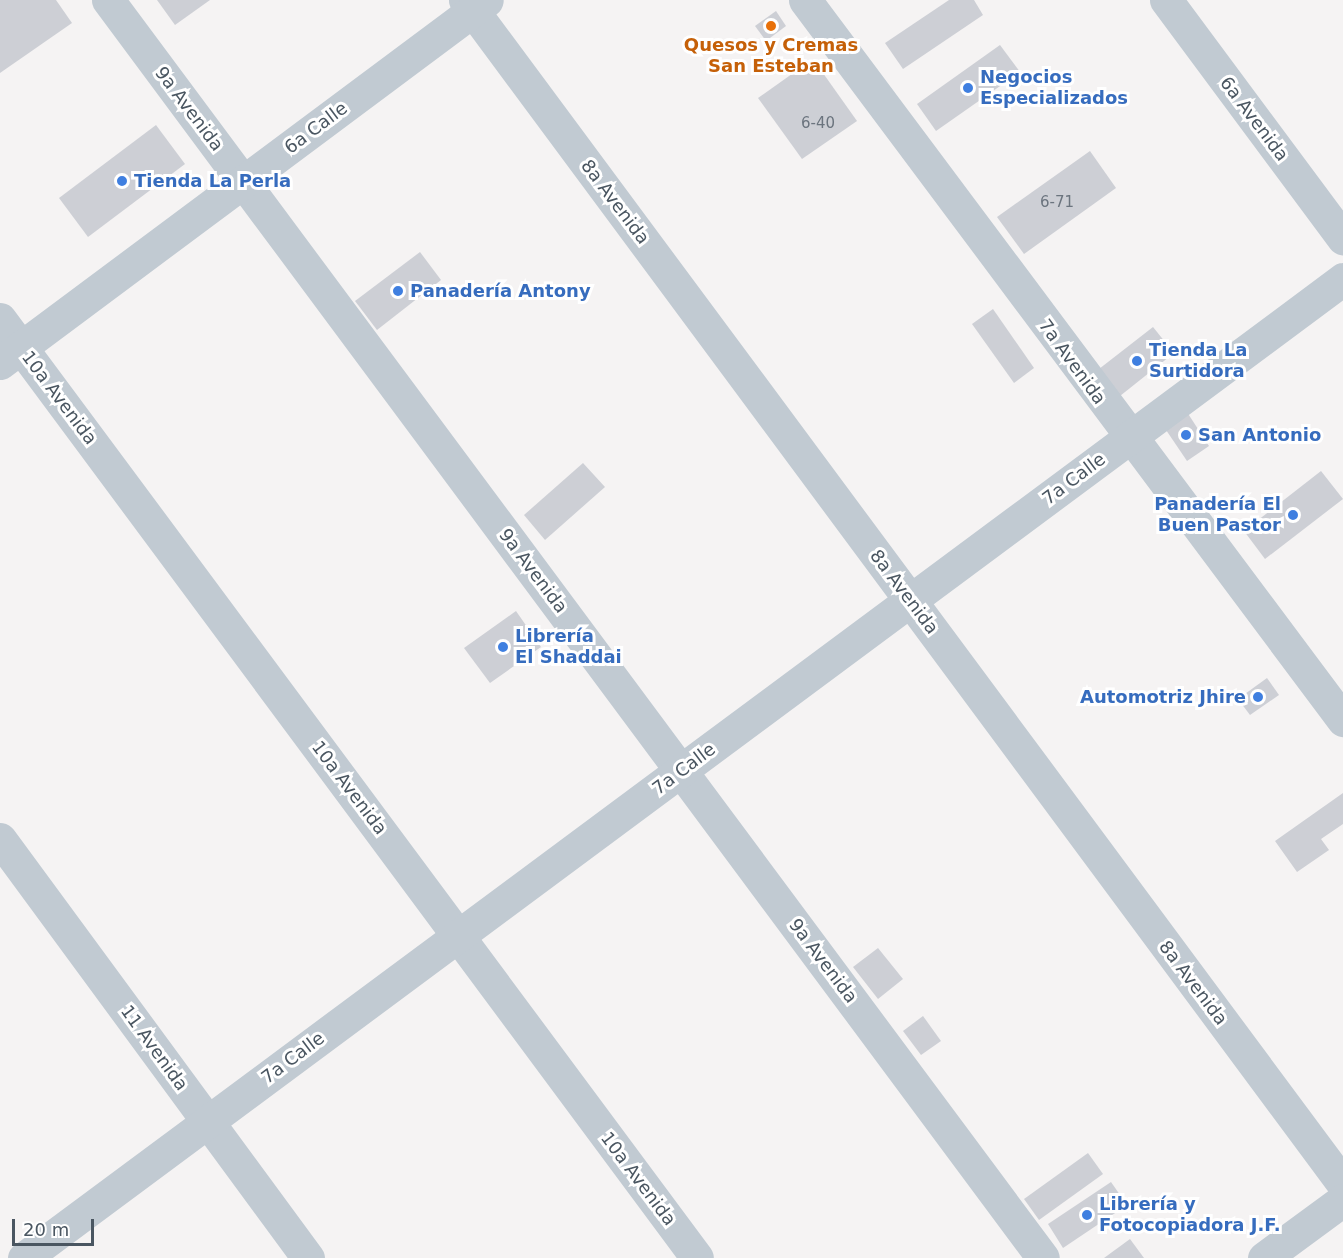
<!DOCTYPE html>
<html>
<head>
<meta charset="utf-8">
<style>
  body { margin:0 }
  #map { position:relative; width:1343px; height:1258px; overflow:hidden; background:#f5f3f3; font-family:"DejaVu Sans",sans-serif }
  div>[style] { position:absolute }
  .building>* { inset:0; background:#cdcfd5 }
  .minor>* { height:33px; margin:-16.5px; padding:0 16.5px; transform-origin:16.5px; border-radius:16.5px; background:#c1cad2 }
  .dots>* { width:16px; height:16px; translate:-50% -50%; box-sizing:border-box; border:3px solid #fff; border-radius:50% }
  span { translate:-50% -50%; white-space:nowrap; text-align:center; line-height:1.15; -webkit-text-stroke:6px #fff; paint-order:stroke }
  .number-label { font-size:15px; color:#6b747e }
  .number-label span { -webkit-text-stroke-width:0 }
  .food-label { font-size:18px; color:#c56008; font-weight:700 }
  .shop-label { font-size:18px; color:#366cbe; font-weight:700 }
  .left { translate:0 -50%; text-align:left }
  .right { translate:-100% -50%; text-align:right }
  .street-label { font-size:18px; color:#4a5661 }
  .scale { position:absolute; left:12px; top:1219px; width:82px; height:27px; box-sizing:border-box; border:3px solid #4a5661; border-top:0; padding-left:8px; font-size:18px; line-height:21px; white-space:nowrap; color:#4a5661; -webkit-text-stroke:4px #fff; paint-order:stroke }
</style>
</head>
<body>
<div id="map">
  <div class="building">
    <i style="clip-path:polygon(0 0,56px 0,72px 23px,0 73px)"></i>
    <i style="clip-path:polygon(157px 0,210px 0,175px 25px)"></i>
    <i style="clip-path:polygon(949px 0,974px 0,983px 15px,903px 69px,885px 43px)"></i>
    <i style="clip-path:polygon(776px 11px,786px 26px,766px 41px,755px 26px)"></i>
    <i style="clip-path:polygon(1000px 45px,1020px 72px,936px 131px,917px 104px)"></i>
    <i style="clip-path:polygon(813px 59px,857px 121px,802px 159px,758px 98px)"></i>
    <i style="clip-path:polygon(156px 125px,185px 164px,88px 237px,59px 198px)"></i>
    <i style="clip-path:polygon(1090px 151px,1116px 188px,1024px 254px,997px 217px)"></i>
    <i style="clip-path:polygon(420px 252px,441px 280px,377px 330px,355px 301px)"></i>
    <i style="clip-path:polygon(993px 309px,1034px 368px,1014px 383px,972px 324px)"></i>
    <i style="clip-path:polygon(1153px 327px,1174px 353px,1120px 396px,1099px 369px)"></i>
    <i style="clip-path:polygon(1185px 409px,1209px 446px,1187px 461px,1162px 424px)"></i>
    <i style="clip-path:polygon(583px 463px,605px 487px,545px 540px,524px 515px)"></i>
    <i style="clip-path:polygon(1321px 471px,1343px 499px,1265px 559px,1244px 531px)"></i>
    <i style="clip-path:polygon(516px 611px,541px 647px,490px 683px,464px 648px)"></i>
    <i style="clip-path:polygon(1267px 678px,1279px 695px,1250px 715px,1238px 699px)"></i>
    <i style="clip-path:polygon(1343px 793px,1343px 824px,1321px 839px,1329px 850px,1297px 872px,1275px 841px)"></i>
    <i style="clip-path:polygon(878px 948px,903px 979px,878px 999px,853px 967px)"></i>
    <i style="clip-path:polygon(923px 1016px,941px 1041px,921px 1055px,903px 1031px)"></i>
    <i style="clip-path:polygon(1088px 1153px,1103px 1174px,1039px 1220px,1024px 1199px)"></i>
    <i style="clip-path:polygon(1111px 1182px,1127px 1205px,1063px 1248px,1048px 1224px)"></i>
    <i style="clip-path:polygon(1130px 1239px,1144px 1258px,1104px 1258px)"></i>
  </div>
  <div class="minor">
    <i style="left:108px;top:0;width:1567px;rotate:53.38deg"></i>
    <i style="left:465px;top:0;width:1474px;rotate:53.44deg"></i>
    <i style="left:805px;top:0;width:899px;rotate:53.23deg"></i>
    <i style="left:1166px;top:0;width:297px;rotate:53.4deg"></i>
    <i style="left:0;top:319px;width:1169px;rotate:53.41deg"></i>
    <i style="left:0;top:363px;width:607px;rotate:-36.7deg"></i>
    <i style="left:0;top:839px;width:520px;rotate:53.68deg"></i>
    <i style="left:24px;top:1258px;width:1643px;rotate:-36.58deg"></i>
    <i style="left:1264px;top:1258px;width:98px;rotate:-36.3deg"></i>
  </div>
  <div class="dots">
    <i style="left:771px;top:26px;background:#e8710a"></i>
    <i style="left:968px;top:88px;background:#3f7fe0"></i>
    <i style="left:122px;top:181px;background:#3f7fe0"></i>
    <i style="left:398px;top:291px;background:#3f7fe0"></i>
    <i style="left:1137px;top:361px;background:#3f7fe0"></i>
    <i style="left:1186px;top:435px;background:#3f7fe0"></i>
    <i style="left:1293px;top:515px;background:#3f7fe0"></i>
    <i style="left:503px;top:647px;background:#3f7fe0"></i>
    <i style="left:1258px;top:697px;background:#3f7fe0"></i>
    <i style="left:1087px;top:1215px;background:#3f7fe0"></i>
  </div>
  <div class="number-label">
    <span style="left:818px;top:124px">6-40</span>
    <span style="left:1057px;top:203px">6-71</span>
  </div>
  <div class="food-label">
    <span style="left:771px;top:56px">Quesos y Cremas<br>San Esteban</span>
  </div>
  <div class="shop-label">
    <span class="left" style="left:980px;top:88px">Negocios<br>Especializados</span>
    <span class="left" style="left:134px;top:181px">Tienda La Perla</span>
    <span class="left" style="left:410px;top:291px">Panadería Antony</span>
    <span class="left" style="left:1149px;top:361px">Tienda La<br>Surtidora</span>
    <span class="left" style="left:1198px;top:435px">San Antonio</span>
    <span class="right" style="left:1281px;top:515px">Panadería El<br>Buen Pastor</span>
    <span class="left" style="left:515px;top:647px">Librería<br>El Shaddai</span>
    <span class="right" style="left:1246px;top:697px">Automotriz Jhire</span>
    <span class="left" style="left:1099px;top:1215px">Librería y<br>Fotocopiadora J.F.</span>
  </div>
  <div class="street-label">
    <span style="left:189px;top:109px;rotate:53deg">9a Avenida</span>
    <span style="left:1254px;top:119px;rotate:53deg">6a Avenida</span>
    <span style="left:316px;top:128px;rotate:-37deg">6a Calle</span>
    <span style="left:615px;top:202px;rotate:53deg">8a Avenida</span>
    <span style="left:1072px;top:362px;rotate:54deg">7a Avenida</span>
    <span style="left:59px;top:398px;rotate:53deg">10a Avenida</span>
    <span style="left:1074px;top:479px;rotate:-37deg">7a Calle</span>
    <span style="left:533px;top:571px;rotate:53deg">9a Avenida</span>
    <span style="left:904px;top:592px;rotate:53deg">8a Avenida</span>
    <span style="left:684px;top:769px;rotate:-37deg">7a Calle</span>
    <span style="left:349px;top:788px;rotate:53deg">10a Avenida</span>
    <span style="left:823px;top:961px;rotate:53deg">9a Avenida</span>
    <span style="left:1193px;top:983px;rotate:53deg">8a Avenida</span>
    <span style="left:154px;top:1048px;rotate:54deg">11 Avenida</span>
    <span style="left:293px;top:1058px;rotate:-37deg">7a Calle</span>
    <span style="left:638px;top:1179px;rotate:53deg">10a Avenida</span>
  </div>
  <div class="scale">20 m</div>
</div>
</body>
</html>
